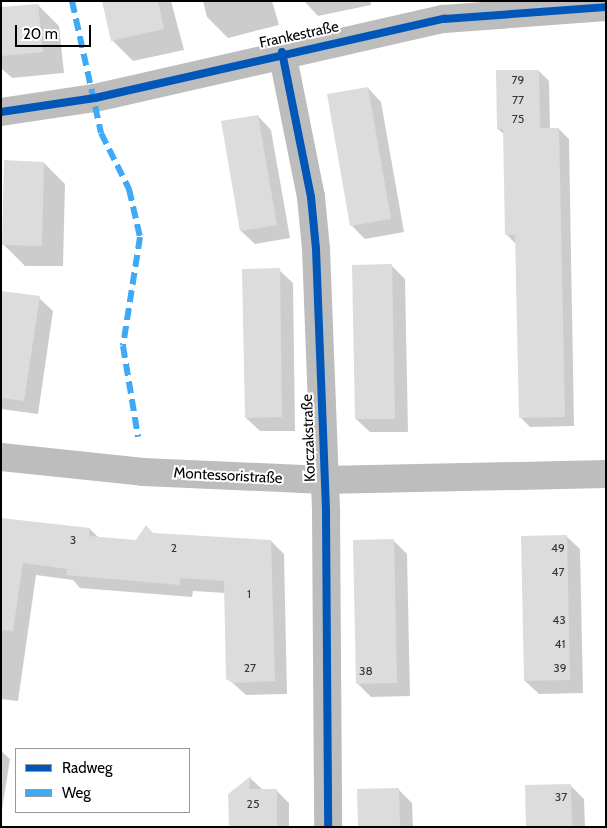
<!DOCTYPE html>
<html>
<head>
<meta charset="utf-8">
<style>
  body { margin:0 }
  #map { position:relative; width:607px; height:828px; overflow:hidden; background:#fff; font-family:Cabin,sans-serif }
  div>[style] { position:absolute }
  .shadow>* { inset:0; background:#0003 }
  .building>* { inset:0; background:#dcdcdc }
  .minor>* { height:28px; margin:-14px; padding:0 14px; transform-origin:14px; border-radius:14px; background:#bdbdbd }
  .quiet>* { height:6px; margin-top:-3px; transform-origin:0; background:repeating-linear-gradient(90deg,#3fa9f5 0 12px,transparent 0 18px) }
  .cycleway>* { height:8px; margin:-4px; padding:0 4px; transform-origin:4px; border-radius:4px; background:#0057b8 }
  span { translate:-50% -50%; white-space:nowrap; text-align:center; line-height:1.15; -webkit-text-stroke:4px #fff; paint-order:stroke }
  .number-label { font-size:12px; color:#373737 }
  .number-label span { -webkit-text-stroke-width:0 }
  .street-label { font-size:15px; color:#000 }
  .frame { position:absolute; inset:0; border:2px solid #000; pointer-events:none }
  .legend { position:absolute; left:15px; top:748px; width:175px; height:65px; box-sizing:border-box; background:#fff; border:1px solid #999; margin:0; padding:6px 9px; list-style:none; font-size:15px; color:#000 }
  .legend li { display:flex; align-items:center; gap:10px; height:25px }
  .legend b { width:25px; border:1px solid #999 }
  .scale { position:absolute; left:15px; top:25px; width:76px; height:22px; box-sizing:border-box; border:2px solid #000; border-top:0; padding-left:6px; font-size:15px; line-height:18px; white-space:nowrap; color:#000; -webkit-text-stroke:4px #fff; paint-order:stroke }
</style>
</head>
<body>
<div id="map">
  <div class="shadow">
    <i style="clip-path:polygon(103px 1px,171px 1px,184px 50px,133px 61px,112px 40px)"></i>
    <i style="clip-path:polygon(203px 1px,272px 1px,279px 25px,228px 38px,207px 17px)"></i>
    <i style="clip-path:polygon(304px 1px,370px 1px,371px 5px,318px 16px)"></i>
    <i style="clip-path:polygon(38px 5px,59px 26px,64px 73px,12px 78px,1px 68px,1px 8px)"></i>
    <i style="clip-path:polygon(539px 71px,549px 81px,550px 130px,559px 129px,569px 139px,574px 426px,530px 427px,520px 417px,517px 245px,507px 235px,505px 135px,498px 129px)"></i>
    <i style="clip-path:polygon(368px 88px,381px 102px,404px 232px,365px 239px,351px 225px)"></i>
    <i style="clip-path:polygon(258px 116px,271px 130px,290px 238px,255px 244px,241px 231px)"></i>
    <i style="clip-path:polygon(44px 163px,65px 184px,63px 266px,25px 266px,3px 244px)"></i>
    <i style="clip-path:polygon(391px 265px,405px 279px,408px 432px,370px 432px,356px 419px)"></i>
    <i style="clip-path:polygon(279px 270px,293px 283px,295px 431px,260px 431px,246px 418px)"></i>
    <i style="clip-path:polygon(1px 292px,39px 298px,53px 311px,38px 414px,1px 409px)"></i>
    <i style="clip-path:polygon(1px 519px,90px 529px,99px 538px,137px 542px,154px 535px,271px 541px,284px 554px,287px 694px,246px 695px,227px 678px,226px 593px,193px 591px,192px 597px,80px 588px,73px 580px,36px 575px,18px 701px,1px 699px)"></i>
    <i style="clip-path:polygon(566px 536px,580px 549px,583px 693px,539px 694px,525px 681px)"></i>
    <i style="clip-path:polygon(393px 540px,407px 554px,410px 696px,371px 697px,357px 683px)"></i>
    <i style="clip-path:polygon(1px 751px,10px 759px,1px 816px)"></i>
    <i style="clip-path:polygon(250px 778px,263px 790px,276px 790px,289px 803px,289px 827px,230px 827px)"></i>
    <i style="clip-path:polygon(571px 786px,584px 799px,585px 827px,528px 827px)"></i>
    <i style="clip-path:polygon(399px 790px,412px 803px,413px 827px,360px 827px)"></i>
  </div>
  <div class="building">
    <i style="clip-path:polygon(102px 1px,158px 1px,164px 29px,111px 41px)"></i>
    <i style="clip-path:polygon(38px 4px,43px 52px,1px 56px,1px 7px)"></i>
    <i style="clip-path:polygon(496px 70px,539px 70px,540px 128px,559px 128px,565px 417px,519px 418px,515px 235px,505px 235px,503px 129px,497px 129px)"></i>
    <i style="clip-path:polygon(368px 87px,391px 219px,350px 226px,327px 94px)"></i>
    <i style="clip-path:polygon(258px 115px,277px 225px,240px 231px,221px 121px)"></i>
    <i style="clip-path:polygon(4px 160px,44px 162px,42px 246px,2px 245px)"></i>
    <i style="clip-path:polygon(392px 264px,395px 419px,355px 419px,352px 265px)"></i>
    <i style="clip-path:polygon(280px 268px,282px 417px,245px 418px,242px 269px)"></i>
    <i style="clip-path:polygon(1px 291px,40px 296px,24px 401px,1px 398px)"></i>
    <i style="clip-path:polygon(1px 518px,90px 528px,89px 536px,136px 540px,146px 525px,153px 533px,271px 540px,275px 681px,233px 683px,226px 679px,224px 581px,180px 578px,180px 585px,66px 575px,67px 569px,23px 563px,13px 631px,1px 630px)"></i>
    <i style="clip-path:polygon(567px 535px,570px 680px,524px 681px,521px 536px)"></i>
    <i style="clip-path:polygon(394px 539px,397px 683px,356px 684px,353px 540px)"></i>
    <i style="clip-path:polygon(251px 776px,249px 789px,277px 789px,277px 827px,229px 827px,228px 794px)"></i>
    <i style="clip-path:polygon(571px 784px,572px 827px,526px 827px,525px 785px)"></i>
    <i style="clip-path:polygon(399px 788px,400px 827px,358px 827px,357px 789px)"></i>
  </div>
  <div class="minor">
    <i style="left:282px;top:52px;width:148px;rotate:78.7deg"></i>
    <i style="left:311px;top:197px;width:52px;rotate:84.5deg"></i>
    <i style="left:316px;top:249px;width:265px;rotate:87.8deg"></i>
    <i style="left:326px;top:514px;width:313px;rotate:89.6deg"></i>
    <i style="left:1px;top:112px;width:95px;rotate:-8.5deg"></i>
    <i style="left:95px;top:98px;width:358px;rotate:-12.8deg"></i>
    <i style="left:444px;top:19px;width:162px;rotate:-4.2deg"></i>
    <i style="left:1px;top:457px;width:143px;rotate:6deg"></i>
    <i style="left:143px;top:472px;width:181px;rotate:2.5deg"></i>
    <i style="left:324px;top:480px;width:282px;rotate:-1.2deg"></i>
  </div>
  <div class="quiet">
    <i style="left:72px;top:1px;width:135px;rotate:77.6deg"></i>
    <i style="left:101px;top:133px;width:63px;rotate:63.4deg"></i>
    <i style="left:129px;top:189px;width:49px;rotate:77.1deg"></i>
    <i style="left:140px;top:237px;width:110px;rotate:98.9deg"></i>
    <i style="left:123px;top:346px;width:92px;rotate:80.6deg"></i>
  </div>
  <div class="cycleway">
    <i style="left:282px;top:52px;width:148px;rotate:78.7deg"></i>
    <i style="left:311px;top:197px;width:52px;rotate:84.5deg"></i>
    <i style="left:316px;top:249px;width:265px;rotate:87.8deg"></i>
    <i style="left:326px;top:514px;width:313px;rotate:89.6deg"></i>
    <i style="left:1px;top:112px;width:95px;rotate:-8.5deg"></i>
    <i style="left:95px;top:98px;width:358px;rotate:-12.8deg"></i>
    <i style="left:444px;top:19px;width:162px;rotate:-4.2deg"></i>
  </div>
  <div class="number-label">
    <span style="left:518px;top:80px">79</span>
    <span style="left:518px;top:100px">77</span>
    <span style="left:518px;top:119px">75</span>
    <span style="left:73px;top:540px">3</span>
    <span style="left:174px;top:548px">2</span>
    <span style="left:558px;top:548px">49</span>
    <span style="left:558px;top:572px">47</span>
    <span style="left:249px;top:594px">1</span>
    <span style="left:559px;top:620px">43</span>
    <span style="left:560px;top:644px">41</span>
    <span style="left:250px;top:668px">27</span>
    <span style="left:560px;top:668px">39</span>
    <span style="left:366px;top:671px">38</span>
    <span style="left:561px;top:797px">37</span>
    <span style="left:253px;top:804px">25</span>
  </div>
  <div class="street-label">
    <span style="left:299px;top:35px;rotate:-12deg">Frankestraße</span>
    <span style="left:309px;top:438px;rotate:-92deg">Korczakstraße</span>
    <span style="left:228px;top:476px;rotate:3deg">Montessoristraße</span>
  </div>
  <div class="frame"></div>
  <ul class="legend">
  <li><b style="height:6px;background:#0057b8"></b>Radweg</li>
  <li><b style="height:6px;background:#3fa9f5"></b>Weg</li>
  </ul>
  <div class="scale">20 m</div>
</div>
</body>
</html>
